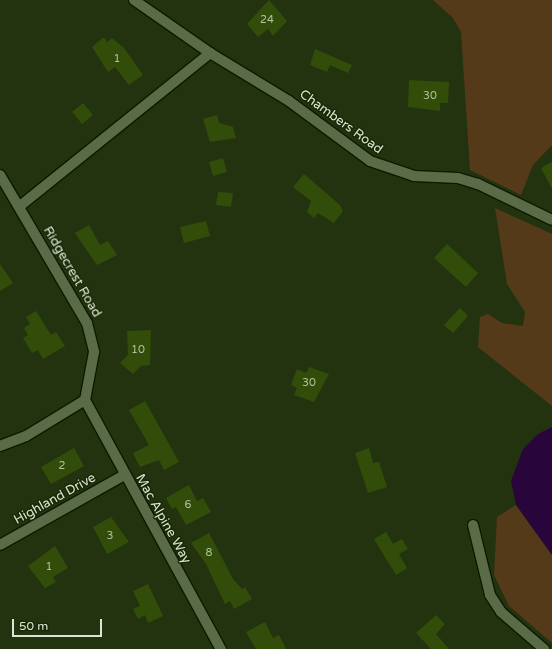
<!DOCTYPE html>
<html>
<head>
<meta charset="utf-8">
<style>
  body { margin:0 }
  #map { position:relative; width:552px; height:649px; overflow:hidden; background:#233310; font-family:"Varela Round",sans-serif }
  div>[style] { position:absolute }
  .green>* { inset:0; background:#553a19 }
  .water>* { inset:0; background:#28063b }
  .building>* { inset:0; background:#324d09 }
  .roads { filter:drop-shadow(1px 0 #0c1a00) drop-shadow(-1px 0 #0c1a00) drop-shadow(0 1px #0c1a00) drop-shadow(0 -1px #0c1a00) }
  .street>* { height:10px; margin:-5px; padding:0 5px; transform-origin:5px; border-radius:5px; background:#5a6c47 }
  span { translate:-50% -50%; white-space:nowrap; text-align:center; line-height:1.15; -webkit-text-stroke:3px #1a2806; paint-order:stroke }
  .number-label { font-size:11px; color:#b1c09f }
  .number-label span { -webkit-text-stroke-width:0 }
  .street-label { font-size:13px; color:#dbe6d1 }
  .scale { position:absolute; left:12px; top:619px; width:90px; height:18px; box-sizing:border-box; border:2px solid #dbe6d1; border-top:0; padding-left:5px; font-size:12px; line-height:14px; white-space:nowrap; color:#dbe6d1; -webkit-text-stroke:3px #1a2806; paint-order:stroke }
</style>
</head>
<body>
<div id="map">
  <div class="green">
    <i style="clip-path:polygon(433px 0,552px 0,552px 145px,533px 165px,521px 195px,470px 170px,461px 32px,453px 18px)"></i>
    <i style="clip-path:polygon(495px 208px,552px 234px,552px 406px,478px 347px,480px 317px,488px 314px,502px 323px,523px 326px,525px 312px,507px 284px)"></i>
    <i style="clip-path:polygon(516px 505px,552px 555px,552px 643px,509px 606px,494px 575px,497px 517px)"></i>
  </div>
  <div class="water">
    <i style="clip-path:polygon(552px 427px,552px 555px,516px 505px,511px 481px,523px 449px,538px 434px)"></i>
  </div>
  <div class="building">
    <i style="clip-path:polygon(269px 0,287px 21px,273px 36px,268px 29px,258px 37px,247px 24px)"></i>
    <i style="clip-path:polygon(104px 37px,107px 42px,112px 38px,124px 48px,143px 75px,129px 85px,115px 67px,108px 72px,92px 47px)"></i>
    <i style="clip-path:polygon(315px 49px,352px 65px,348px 73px,330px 65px,327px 72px,310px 65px)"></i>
    <i style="clip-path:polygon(409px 80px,449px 82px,448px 103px,440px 103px,440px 111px,408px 107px)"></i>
    <i style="clip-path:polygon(83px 103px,93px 115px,82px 124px,72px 112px)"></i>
    <i style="clip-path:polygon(217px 115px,219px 123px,233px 127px,236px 138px,210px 142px,203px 119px)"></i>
    <i style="clip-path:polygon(223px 158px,227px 172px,213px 176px,209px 162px)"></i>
    <i style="clip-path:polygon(552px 162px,552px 189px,541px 168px)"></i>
    <i style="clip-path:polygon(304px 174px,340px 205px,343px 211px,334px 223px,318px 213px,314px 218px,307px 212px,311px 201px,293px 187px)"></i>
    <i style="clip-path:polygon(218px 192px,233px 193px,231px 207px,216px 205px)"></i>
    <i style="clip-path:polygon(206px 221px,210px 236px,184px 243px,180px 227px)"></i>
    <i style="clip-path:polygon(89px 225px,100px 245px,108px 241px,117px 255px,97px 265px,75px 233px)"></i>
    <i style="clip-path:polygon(447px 244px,478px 273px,466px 287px,434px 258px)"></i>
    <i style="clip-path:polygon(0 264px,13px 283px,0 291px)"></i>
    <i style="clip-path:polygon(460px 308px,468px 316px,453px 333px,444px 325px)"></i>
    <i style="clip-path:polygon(36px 311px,51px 335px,56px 332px,65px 346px,43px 359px,38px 350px,32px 353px,23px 338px,28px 335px,24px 328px,30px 324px,26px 317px)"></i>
    <i style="clip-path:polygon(151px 330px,150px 365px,141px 366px,133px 374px,120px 363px,128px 355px,127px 331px)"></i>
    <i style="clip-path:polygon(309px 367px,329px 374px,314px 402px,294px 395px,297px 388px,291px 385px,297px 369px,306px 373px)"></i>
    <i style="clip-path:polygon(145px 401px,179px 462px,164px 470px,159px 460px,140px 467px,133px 453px,149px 445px,129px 410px)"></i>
    <i style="clip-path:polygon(74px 448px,84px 466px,51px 484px,41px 467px)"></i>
    <i style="clip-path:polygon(369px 448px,373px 463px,379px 462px,387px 487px,368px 493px,355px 453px)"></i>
    <i style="clip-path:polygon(189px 485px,197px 501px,203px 498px,211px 512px,186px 525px,176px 507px,172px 509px,166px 498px)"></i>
    <i style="clip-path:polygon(111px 517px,129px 542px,107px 554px,93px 527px)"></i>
    <i style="clip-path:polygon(386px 532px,393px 544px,402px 539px,408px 549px,399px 554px,407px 568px,396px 575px,374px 539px)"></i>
    <i style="clip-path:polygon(209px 533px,233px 579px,242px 589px,245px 587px,252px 599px,234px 609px,230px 601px,225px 604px,206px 564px,191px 543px)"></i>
    <i style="clip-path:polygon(55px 546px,68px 568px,53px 577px,56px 582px,45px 588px,28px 566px)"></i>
    <i style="clip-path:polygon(148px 584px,163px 616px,148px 623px,145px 615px,138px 619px,133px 609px,140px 606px,133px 591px)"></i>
    <i style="clip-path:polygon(436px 615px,445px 624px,436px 634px,449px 649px,431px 649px,416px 633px)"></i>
    <i style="clip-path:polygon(265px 622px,273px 638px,279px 635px,286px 649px,256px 649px,246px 632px)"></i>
  </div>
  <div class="roads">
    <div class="street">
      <i style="left:134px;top:0;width:93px;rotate:34.9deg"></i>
      <i style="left:210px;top:53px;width:92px;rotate:31.3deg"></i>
      <i style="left:289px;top:101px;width:101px;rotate:36.5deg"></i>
      <i style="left:370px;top:161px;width:46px;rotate:18.8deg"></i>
      <i style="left:414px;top:176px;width:44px;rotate:2.6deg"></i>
      <i style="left:458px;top:178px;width:21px;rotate:17deg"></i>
      <i style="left:478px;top:184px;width:82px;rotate:25.9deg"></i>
      <i style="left:0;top:175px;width:172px;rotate:59.6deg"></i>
      <i style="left:87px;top:323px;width:30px;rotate:76deg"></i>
      <i style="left:94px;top:352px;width:49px;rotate:100.6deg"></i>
      <i style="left:85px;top:400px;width:69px;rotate:148.6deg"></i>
      <i style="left:26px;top:436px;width:28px;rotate:159deg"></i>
      <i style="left:20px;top:206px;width:244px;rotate:-38.8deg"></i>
      <i style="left:85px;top:400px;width:284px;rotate:61.4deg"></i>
      <i style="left:473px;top:525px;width:72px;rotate:76.3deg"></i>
      <i style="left:490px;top:595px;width:20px;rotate:57deg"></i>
      <i style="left:501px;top:612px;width:57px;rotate:40.7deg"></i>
      <i style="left:0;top:545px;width:142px;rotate:-29.4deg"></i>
    </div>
  </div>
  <div class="number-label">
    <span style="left:267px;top:20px">24</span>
    <span style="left:117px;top:59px">1</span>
    <span style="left:430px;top:96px">30</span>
    <span style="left:138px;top:350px">10</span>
    <span style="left:309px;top:383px">30</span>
    <span style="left:62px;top:466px">2</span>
    <span style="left:188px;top:505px">6</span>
    <span style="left:110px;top:536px">3</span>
    <span style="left:209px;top:553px">8</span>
    <span style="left:49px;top:567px">1</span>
  </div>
  <div class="street-label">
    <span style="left:341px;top:122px;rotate:36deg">Chambers Road</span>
    <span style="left:72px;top:272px;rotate:60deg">Ridgecrest Road</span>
    <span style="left:55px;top:499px;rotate:-29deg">Highland Drive</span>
    <span style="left:163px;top:519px;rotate:61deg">Mac Alpine Way</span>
  </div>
  <div class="scale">50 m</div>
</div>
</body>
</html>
